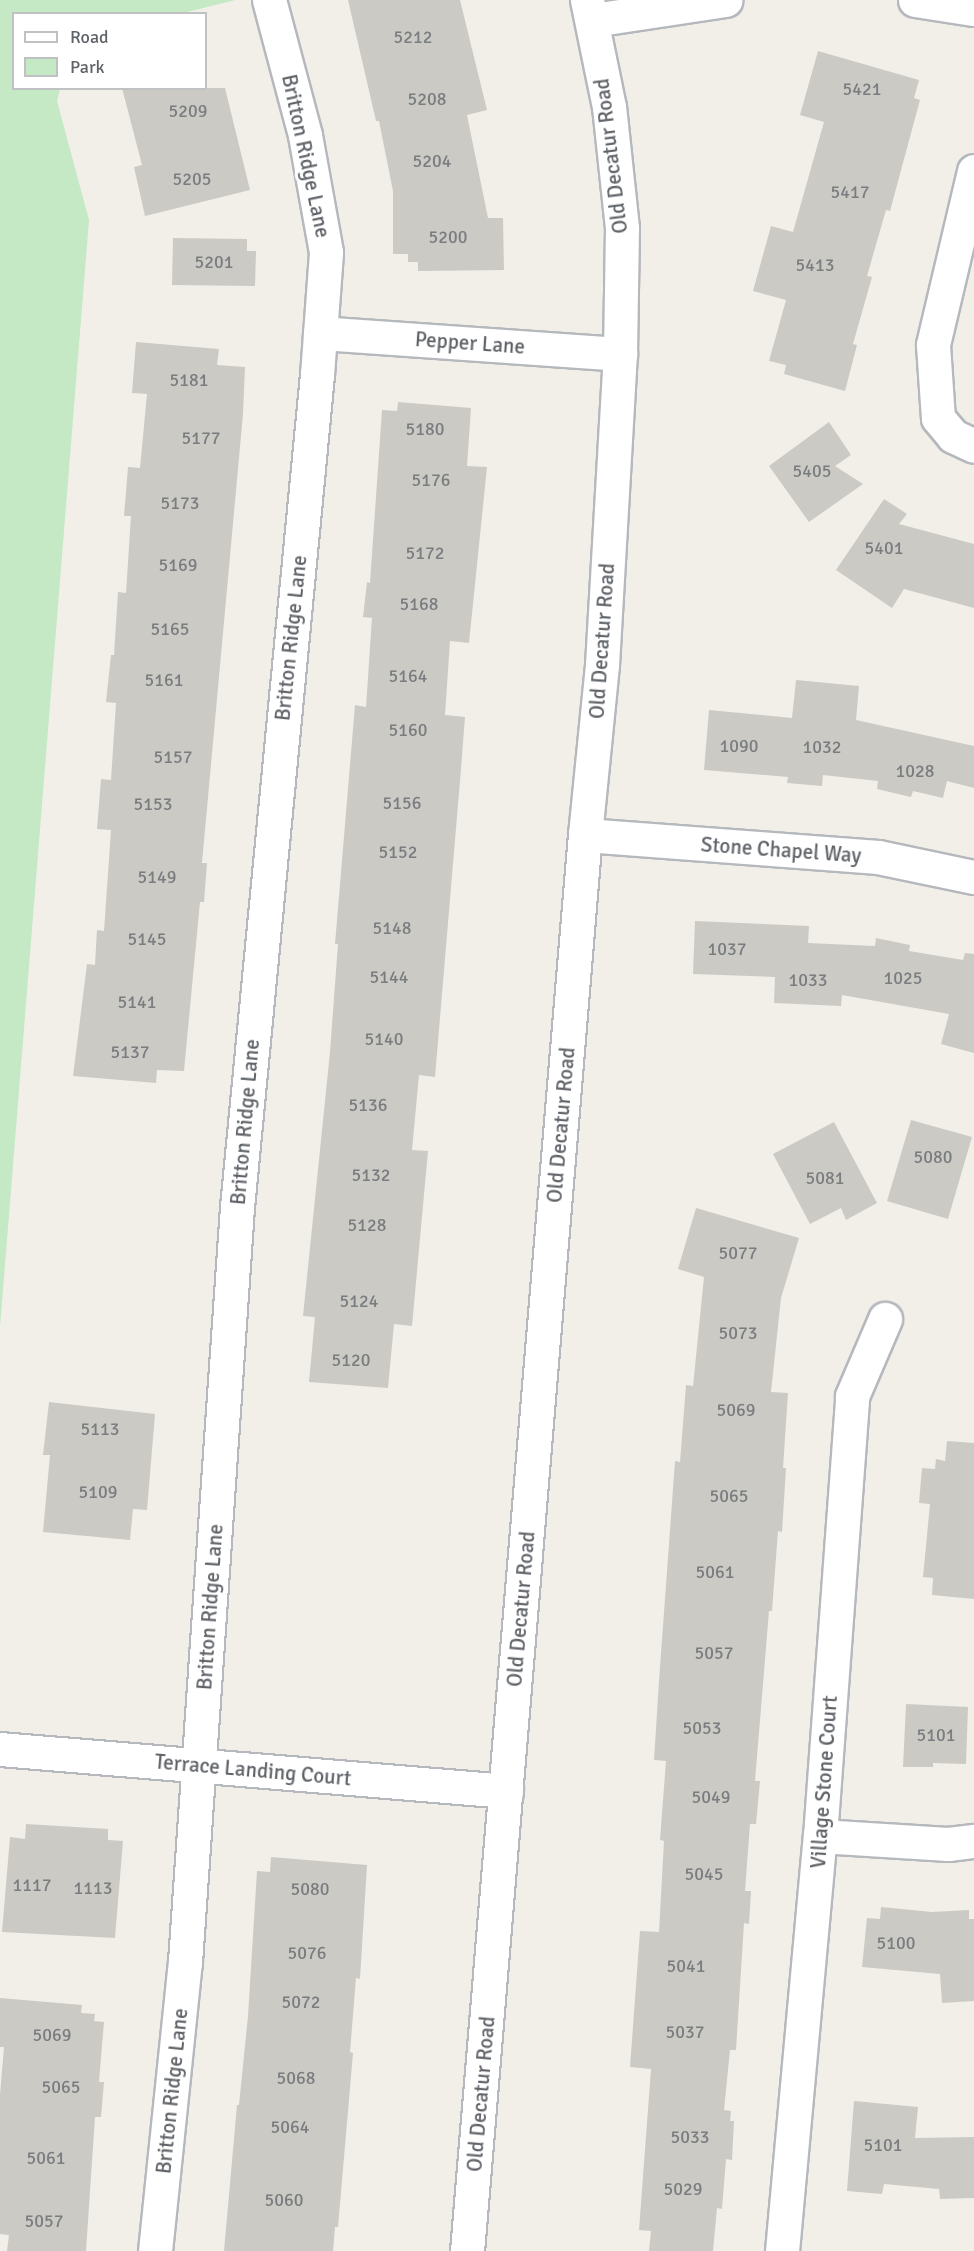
<!DOCTYPE html>
<html>
<head>
<meta charset="utf-8">
<style>
  body { margin:0 }
  #map { position:relative; width:974px; height:2251px; overflow:hidden; background:#f1efe8; font-family:Signika,sans-serif }
  div>[style] { position:absolute }
  .green>* { inset:0; background:#c5e8c5 }
  .building>* { inset:0; background:#cccac5 }
  .roads { filter:drop-shadow(2px 0 #b5b8bc) drop-shadow(-2px 0 #b5b8bc) drop-shadow(0 2px #b5b8bc) drop-shadow(0 -2px #b5b8bc) }
  .minor>* { height:33px; margin:-16.5px; padding:0 16.5px; transform-origin:16.5px; border-radius:16.5px; background:#fff }
  span { translate:-50% -50%; white-space:nowrap; text-align:center; line-height:1.15; -webkit-text-stroke:6px #fff; paint-order:stroke }
  .number-label { font-size:18px; color:#7a7d7f }
  .number-label span { -webkit-text-stroke-width:0 }
  .street-label { font-size:21px; color:#5f6368 }
  .legend { position:absolute; left:12px; top:12px; width:195px; height:78px; box-sizing:border-box; background:#fff; border:2px solid #bfc1c3; margin:0; padding:8px 10px; list-style:none; font-size:18px; color:#5f6368 }
  .legend li { display:flex; align-items:center; gap:12px; height:30px }
  .legend b { width:30px; border:2px solid #bfc1c3 }
</style>
</head>
<body>
<div id="map">
  <div class="green">
    <i style="clip-path:polygon(0 0,235px 0,183px 13px,14px 14px,14px 88px,60px 89px,57px 101px,89px 220px,0 1327px)"></i>
  </div>
  <div class="building">
    <i style="clip-path:polygon(348px 0,460px 0,487px 110px,467px 115px,488px 218px,503px 218px,504px 270px,418px 271px,418px 262px,408px 262px,408px 254px,393px 254px,393px 191px,379px 121px,376px 121px)"></i>
    <i style="clip-path:polygon(818px 51px,919px 80px,914px 98px,920px 100px,890px 211px,886px 210px,867px 276px,872px 277px,853px 344px,857px 345px,845px 391px,784px 374px,786px 365px,769px 361px,786px 300px,753px 291px,771px 226px,793px 232px,824px 122px,800px 115px)"></i>
    <i style="clip-path:polygon(122px 88px,225px 88px,250px 190px,145px 216px,134px 167px,142px 165px)"></i>
    <i style="clip-path:polygon(173px 238px,247px 239px,247px 251px,256px 251px,255px 286px,172px 285px)"></i>
    <i style="clip-path:polygon(136px 342px,219px 349px,217px 365px,245px 367px,243px 414px,202px 863px,207px 863px,204px 902px,200px 902px,184px 1071px,157px 1070px,156px 1083px,73px 1076px,87px 964px,95px 965px,97px 930px,104px 931px,111px 830px,97px 829px,101px 779px,111px 780px,116px 703px,106px 702px,111px 655px,114px 655px,118px 592px,126px 593px,131px 516px,124px 516px,128px 467px,140px 468px,147px 394px,132px 393px)"></i>
    <i style="clip-path:polygon(398px 402px,471px 408px,467px 466px,487px 467px,469px 643px,450px 641px,445px 715px,465px 717px,460px 781px,435px 1077px,419px 1075px,412px 1150px,428px 1151px,412px 1326px,394px 1324px,388px 1388px,309px 1382px,315px 1317px,303px 1316px,330px 1052px,338px 944px,335px 944px,355px 705px,366px 707px,372px 618px,363px 617px,367px 582px,370px 583px,382px 410px,397px 411px)"></i>
    <i style="clip-path:polygon(829px 422px,851px 455px,835px 466px,863px 484px,809px 522px,769px 466px)"></i>
    <i style="clip-path:polygon(884px 499px,907px 514px,899px 524px,974px 544px,974px 608px,904px 589px,892px 608px,836px 570px)"></i>
    <i style="clip-path:polygon(796px 680px,859px 686px,856px 720px,974px 746px,974px 788px,947px 781px,943px 798px,913px 791px,911px 797px,877px 789px,878px 781px,823px 775px,822px 786px,787px 783px,788px 777px,704px 770px,709px 710px,792px 718px)"></i>
    <i style="clip-path:polygon(695px 921px,809px 926px,808px 943px,875px 946px,876px 938px,910px 945px,909px 951px,963px 960px,965px 953px,974px 954px,974px 1053px,941px 1044px,949px 1014px,842px 995px,841px 1006px,774px 1003px,775px 977px,693px 974px)"></i>
    <i style="clip-path:polygon(911px 1120px,972px 1137px,948px 1219px,887px 1201px)"></i>
    <i style="clip-path:polygon(834px 1122px,877px 1203px,846px 1220px,841px 1208px,810px 1224px,773px 1154px)"></i>
    <i style="clip-path:polygon(696px 1208px,799px 1238px,781px 1298px,771px 1392px,788px 1393px,783px 1468px,786px 1468px,782px 1532px,778px 1531px,772px 1611px,769px 1611px,755px 1781px,760px 1781px,756px 1824px,750px 1824px,745px 1891px,751px 1891px,749px 1924px,744px 1923px,736px 2050px,730px 2050px,724px 2110px,731px 2111px,730px 2121px,734px 2121px,732px 2160px,726px 2159px,722px 2209px,717px 2208px,713px 2251px,649px 2251px,651px 2231px,639px 2230px,651px 2069px,630px 2067px,640px 1931px,659px 1932px,664px 1841px,660px 1840px,666px 1761px,654px 1760px,659px 1681px,675px 1461px,680px 1462px,686px 1385px,693px 1386px,704px 1277px,678px 1269px)"></i>
    <i style="clip-path:polygon(49px 1402px,155px 1414px,147px 1510px,133px 1509px,130px 1540px,43px 1532px,50px 1455px,43px 1455px)"></i>
    <i style="clip-path:polygon(947px 1441px,974px 1443px,974px 1599px,932px 1595px,933px 1578px,923px 1577px,930px 1504px,919px 1503px,922px 1468px,935px 1469px,936px 1459px,945px 1461px)"></i>
    <i style="clip-path:polygon(906px 1704px,968px 1707px,966px 1764px,933px 1763px,933px 1767px,903px 1767px)"></i>
    <i style="clip-path:polygon(26px 1824px,108px 1829px,108px 1840px,123px 1841px,115px 1938px,2px 1932px,10px 1837px,25px 1839px)"></i>
    <i style="clip-path:polygon(271px 1857px,367px 1865px,360px 1979px,356px 1978px,350px 2052px,353px 2053px,338px 2227px,335px 2227px,333px 2251px,224px 2251px,237px 2105px,239px 2105px,248px 2016px,257px 1871px,270px 1872px)"></i>
    <i style="clip-path:polygon(881px 1907px,932px 1912px,969px 1910px,969px 1919px,974px 1919px,974px 2001px,942px 2003px,940px 1974px,862px 1967px,867px 1918px,880px 1919px)"></i>
    <i style="clip-path:polygon(0 1998px,82px 2005px,81px 2013px,95px 2014px,94px 2021px,104px 2022px,99px 2082px,104px 2082px,101px 2117px,95px 2117px,86px 2251px,7px 2251px,9px 2235px,0 2234px,0 2095px,4px 2047px,0 2047px)"></i>
    <i style="clip-path:polygon(854px 2101px,918px 2107px,915px 2138px,974px 2137px,974px 2198px,940px 2199px,939px 2189px,884px 2184px,882px 2194px,847px 2191px)"></i>
  </div>
  <div class="roads">
    <div class="minor">
      <i style="left:915px;top:0;width:60px;rotate:8.7deg"></i>
      <i style="left:593px;top:20px;width:134px;rotate:-8.6deg"></i>
      <i style="left:974px;top:171px;width:179px;rotate:103.3deg"></i>
      <i style="left:933px;top:345px;width:73px;rotate:86.1deg"></i>
      <i style="left:938px;top:418px;width:23px;rotate:50deg"></i>
      <i style="left:953px;top:436px;width:23px;rotate:25deg"></i>
      <i style="left:320px;top:333px;width:301px;rotate:4deg"></i>
      <i style="left:585px;top:835px;width:294px;rotate:4.3deg"></i>
      <i style="left:878px;top:857px;width:98px;rotate:11.8deg"></i>
      <i style="left:0;top:1749px;width:508px;rotate:4.74deg"></i>
      <i style="left:820px;top:1836px;width:128px;rotate:3.6deg"></i>
      <i style="left:948px;top:1844px;width:26px;rotate:-7deg"></i>
      <i style="left:155px;top:2251px;width:291px;rotate:-84.1deg"></i>
      <i style="left:185px;top:1962px;width:757px;rotate:-86.06deg"></i>
      <i style="left:237px;top:1207px;width:836px;rotate:-84.51deg"></i>
      <i style="left:317px;top:375px;width:123px;rotate:-85.8deg"></i>
      <i style="left:326px;top:252px;width:119px;rotate:-100.2deg"></i>
      <i style="left:305px;top:135px;width:140px;rotate:-104.9deg"></i>
      <i style="left:467px;top:2251px;width:1421px;rotate:-85.24deg"></i>
      <i style="left:585px;top:835px;width:171px;rotate:-84.3deg"></i>
      <i style="left:602px;top:665px;width:312px;rotate:-86.7deg"></i>
      <i style="left:620px;top:354px;width:126px;rotate:-89.1deg"></i>
      <i style="left:622px;top:228px;width:122px;rotate:-96.1deg"></i>
      <i style="left:609px;top:107px;width:109px;rotate:-101.6deg"></i>
      <i style="left:782px;top:2251px;width:417px;rotate:-84.8deg"></i>
      <i style="left:820px;top:1836px;width:441px;rotate:-85.8deg"></i>
      <i style="left:852px;top:1396px;width:84px;rotate:-66.8deg"></i>
    </div>
  </div>
  <div class="number-label">
    <span style="left:413px;top:37px">5212</span>
    <span style="left:862px;top:89px">5421</span>
    <span style="left:427px;top:99px">5208</span>
    <span style="left:188px;top:111px">5209</span>
    <span style="left:432px;top:161px">5204</span>
    <span style="left:192px;top:179px">5205</span>
    <span style="left:850px;top:192px">5417</span>
    <span style="left:448px;top:237px">5200</span>
    <span style="left:214px;top:262px">5201</span>
    <span style="left:815px;top:265px">5413</span>
    <span style="left:189px;top:380px">5181</span>
    <span style="left:425px;top:429px">5180</span>
    <span style="left:201px;top:438px">5177</span>
    <span style="left:812px;top:471px">5405</span>
    <span style="left:431px;top:480px">5176</span>
    <span style="left:180px;top:503px">5173</span>
    <span style="left:884px;top:548px">5401</span>
    <span style="left:425px;top:553px">5172</span>
    <span style="left:178px;top:565px">5169</span>
    <span style="left:419px;top:604px">5168</span>
    <span style="left:170px;top:629px">5165</span>
    <span style="left:408px;top:676px">5164</span>
    <span style="left:164px;top:680px">5161</span>
    <span style="left:408px;top:730px">5160</span>
    <span style="left:739px;top:746px">1090</span>
    <span style="left:822px;top:747px">1032</span>
    <span style="left:173px;top:757px">5157</span>
    <span style="left:915px;top:771px">1028</span>
    <span style="left:402px;top:803px">5156</span>
    <span style="left:153px;top:804px">5153</span>
    <span style="left:398px;top:852px">5152</span>
    <span style="left:157px;top:877px">5149</span>
    <span style="left:392px;top:928px">5148</span>
    <span style="left:147px;top:939px">5145</span>
    <span style="left:727px;top:949px">1037</span>
    <span style="left:389px;top:977px">5144</span>
    <span style="left:903px;top:978px">1025</span>
    <span style="left:808px;top:980px">1033</span>
    <span style="left:137px;top:1002px">5141</span>
    <span style="left:384px;top:1039px">5140</span>
    <span style="left:130px;top:1052px">5137</span>
    <span style="left:368px;top:1105px">5136</span>
    <span style="left:933px;top:1157px">5080</span>
    <span style="left:371px;top:1175px">5132</span>
    <span style="left:825px;top:1178px">5081</span>
    <span style="left:367px;top:1225px">5128</span>
    <span style="left:738px;top:1253px">5077</span>
    <span style="left:359px;top:1301px">5124</span>
    <span style="left:738px;top:1333px">5073</span>
    <span style="left:351px;top:1360px">5120</span>
    <span style="left:736px;top:1410px">5069</span>
    <span style="left:100px;top:1429px">5113</span>
    <span style="left:98px;top:1492px">5109</span>
    <span style="left:729px;top:1496px">5065</span>
    <span style="left:715px;top:1572px">5061</span>
    <span style="left:714px;top:1653px">5057</span>
    <span style="left:702px;top:1728px">5053</span>
    <span style="left:936px;top:1735px">5101</span>
    <span style="left:711px;top:1797px">5049</span>
    <span style="left:704px;top:1874px">5045</span>
    <span style="left:32px;top:1885px">1117</span>
    <span style="left:93px;top:1888px">1113</span>
    <span style="left:310px;top:1889px">5080</span>
    <span style="left:896px;top:1943px">5100</span>
    <span style="left:307px;top:1953px">5076</span>
    <span style="left:686px;top:1966px">5041</span>
    <span style="left:301px;top:2002px">5072</span>
    <span style="left:685px;top:2032px">5037</span>
    <span style="left:52px;top:2035px">5069</span>
    <span style="left:296px;top:2078px">5068</span>
    <span style="left:61px;top:2087px">5065</span>
    <span style="left:290px;top:2127px">5064</span>
    <span style="left:690px;top:2137px">5033</span>
    <span style="left:883px;top:2145px">5101</span>
    <span style="left:46px;top:2158px">5061</span>
    <span style="left:683px;top:2189px">5029</span>
    <span style="left:284px;top:2200px">5060</span>
    <span style="left:44px;top:2221px">5057</span>
  </div>
  <div class="street-label">
    <span style="left:306px;top:156px;rotate:78deg">Britton Ridge Lane</span>
    <span style="left:611px;top:156px;rotate:-97deg">Old Decatur Road</span>
    <span style="left:470px;top:343px;rotate:4deg">Pepper Lane</span>
    <span style="left:291px;top:638px;rotate:-84deg">Britton Ridge Lane</span>
    <span style="left:602px;top:641px;rotate:-86deg">Old Decatur Road</span>
    <span style="left:781px;top:850px;rotate:4deg">Stone Chapel Way</span>
    <span style="left:245px;top:1122px;rotate:-85deg">Britton Ridge Lane</span>
    <span style="left:561px;top:1125px;rotate:-85deg">Old Decatur Road</span>
    <span style="left:210px;top:1607px;rotate:-86deg">Britton Ridge Lane</span>
    <span style="left:521px;top:1609px;rotate:-85deg">Old Decatur Road</span>
    <span style="left:253px;top:1770px;rotate:5deg">Terrace Landing Court</span>
    <span style="left:824px;top:1782px;rotate:-86deg">Village Stone Court</span>
    <span style="left:172px;top:2091px;rotate:-84deg">Britton Ridge Lane</span>
    <span style="left:481px;top:2094px;rotate:-85deg">Old Decatur Road</span>
  </div>
  <ul class="legend">
  <li><b style="height:8px;background:#fff"></b>Road</li>
  <li><b style="height:16px;background:#c5e8c5"></b>Park</li>
  </ul>
</div>
</body>
</html>
